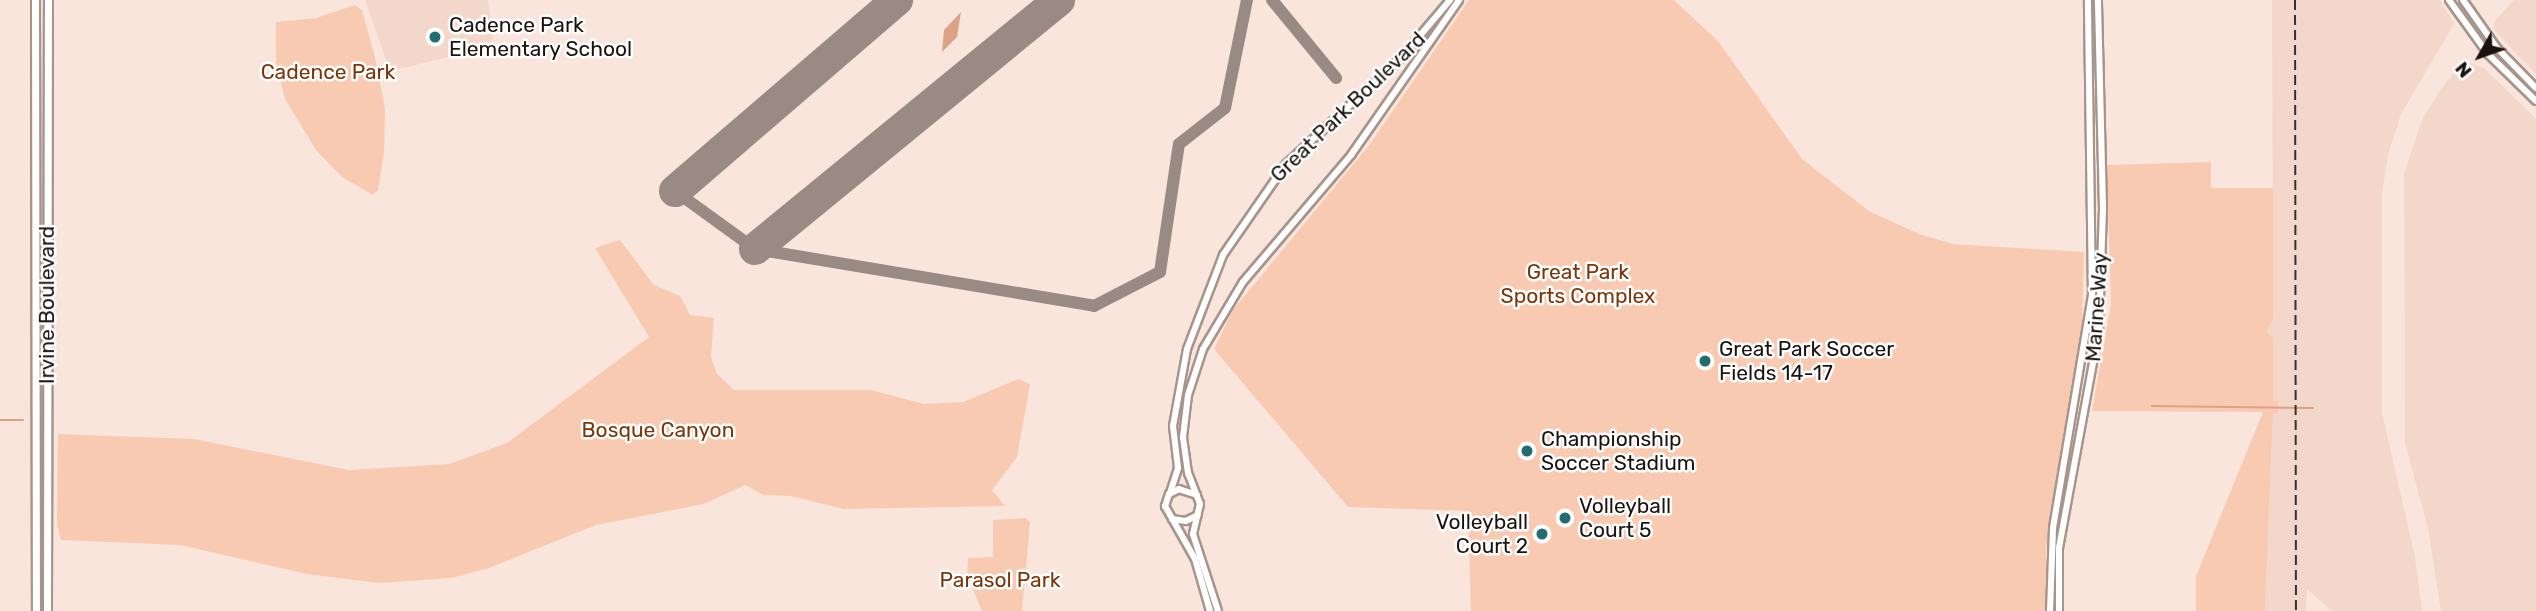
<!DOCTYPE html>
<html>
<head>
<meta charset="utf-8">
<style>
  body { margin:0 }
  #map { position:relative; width:2536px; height:611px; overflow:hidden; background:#f9e5db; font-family:Rubik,sans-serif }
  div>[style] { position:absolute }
  .built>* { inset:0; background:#f3d7ca }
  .green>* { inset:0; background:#f9cab2 }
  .water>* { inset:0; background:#dca285 }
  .stream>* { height:2px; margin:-1px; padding:0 1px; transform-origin:1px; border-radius:1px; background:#dca285 }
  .taxiway>* { height:12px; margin:-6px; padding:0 6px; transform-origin:6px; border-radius:6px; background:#998a84 }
  .runway>* { height:32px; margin:-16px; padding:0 16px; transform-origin:16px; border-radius:16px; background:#998a84 }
  .roads { filter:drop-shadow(2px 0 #a7958c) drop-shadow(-2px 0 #a7958c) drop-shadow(0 2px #a7958c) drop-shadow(0 -2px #a7958c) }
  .secondary>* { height:6px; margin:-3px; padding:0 3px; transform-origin:3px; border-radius:3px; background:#fff }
  .primary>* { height:7px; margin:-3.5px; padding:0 3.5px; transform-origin:3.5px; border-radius:3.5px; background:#fff }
  .rail>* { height:2px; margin-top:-1px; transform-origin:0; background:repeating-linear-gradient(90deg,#39302c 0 10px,transparent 0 15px) }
  .dots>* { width:19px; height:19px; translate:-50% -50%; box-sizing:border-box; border:4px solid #fff; border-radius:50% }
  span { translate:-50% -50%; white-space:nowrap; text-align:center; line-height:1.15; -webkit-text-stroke:5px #fff; paint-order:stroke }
  .poi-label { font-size:21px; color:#1a1310 }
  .left { translate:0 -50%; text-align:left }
  .right { translate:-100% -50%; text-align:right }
  .park-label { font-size:21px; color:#7b3507 }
  .street-label { font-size:21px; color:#1a1310 }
  .north { position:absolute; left:2445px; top:21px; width:70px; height:70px; -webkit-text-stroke:5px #fff; paint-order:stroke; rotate:230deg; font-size:19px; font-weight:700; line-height:28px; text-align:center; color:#1a1310 }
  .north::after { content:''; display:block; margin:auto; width:24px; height:32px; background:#1a1310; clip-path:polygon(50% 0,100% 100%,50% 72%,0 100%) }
</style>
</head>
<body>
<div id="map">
  <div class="built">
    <i style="clip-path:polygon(365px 0,488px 0,493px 39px,487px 48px,390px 71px)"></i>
    <i style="clip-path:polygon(2272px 0,2440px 0,2454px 24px,2401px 114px,2388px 155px,2382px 193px,2382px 413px,2415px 557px,2422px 611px,2332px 611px,2307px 589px,2306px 611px,2265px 611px,2273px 413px,2278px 413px,2278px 401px,2273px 401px,2273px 338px,2267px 331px,2273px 319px)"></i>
    <i style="clip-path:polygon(2514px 0,2536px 0,2536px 74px,2494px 30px,2494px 22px)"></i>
    <i style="clip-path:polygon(2471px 63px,2484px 68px,2536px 119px,2536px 611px,2441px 611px,2428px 528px,2405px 443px,2404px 174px,2423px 118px,2441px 89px,2457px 69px)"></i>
  </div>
  <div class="green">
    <i style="clip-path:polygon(1469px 0,1674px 0,1718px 41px,1802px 159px,1869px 211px,1919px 234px,1953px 244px,2084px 252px,2082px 326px,2046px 546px,2046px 611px,1471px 611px,1468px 511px,1348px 507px,1214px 349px,1233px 310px,1370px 144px)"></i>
    <i style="clip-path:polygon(355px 5px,362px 10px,375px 57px,385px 109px,384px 153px,378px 190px,373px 195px,342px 177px,316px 150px,285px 99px,276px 62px,276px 22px,316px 18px)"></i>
    <i style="clip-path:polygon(2211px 162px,2211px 188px,2273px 188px,2273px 319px,2267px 331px,2273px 338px,2273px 400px,2278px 401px,2278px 413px,2273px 414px,2265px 611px,2196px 611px,2196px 576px,2263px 412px,2092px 411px,2111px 304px,2107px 165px)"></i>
    <i style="clip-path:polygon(620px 240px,654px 285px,680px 296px,690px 315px,714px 318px,711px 357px,717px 374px,734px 390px,871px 390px,924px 404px,963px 402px,1018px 379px,1030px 384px,1017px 457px,992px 490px,1005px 506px,844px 509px,791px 496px,763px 495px,745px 485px,704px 504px,596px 525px,489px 568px,451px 578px,379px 583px,307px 574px,180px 545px,61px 540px,57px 524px,58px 434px,194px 439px,349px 470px,449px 464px,507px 443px,649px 337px,595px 248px)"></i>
    <i style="clip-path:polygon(1026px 518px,1030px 522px,1022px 611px,982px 611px,967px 575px,968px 558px,993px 557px,993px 520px)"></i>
  </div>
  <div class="water">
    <i style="clip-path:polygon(961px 12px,957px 37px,942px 52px,944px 30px)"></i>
  </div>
  <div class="stream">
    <i style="left:2152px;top:406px;width:161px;rotate:0.7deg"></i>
    <i style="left:0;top:420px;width:23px"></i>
  </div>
  <div class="taxiway">
    <i style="left:1272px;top:0;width:101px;rotate:50.6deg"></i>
    <i style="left:675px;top:191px;width:99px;rotate:35.9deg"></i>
    <i style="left:755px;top:249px;width:344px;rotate:9.5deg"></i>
    <i style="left:1094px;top:306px;width:74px;rotate:-27.3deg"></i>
    <i style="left:1160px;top:272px;width:129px;rotate:-81.6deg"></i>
    <i style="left:1179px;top:144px;width:58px;rotate:-38deg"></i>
    <i style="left:1225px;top:108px;width:110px;rotate:-78.5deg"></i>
  </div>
  <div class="runway">
    <i style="left:675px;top:191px;width:293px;rotate:-40.7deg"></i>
    <i style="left:755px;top:249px;width:393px;rotate:-39.3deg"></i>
  </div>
  <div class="roads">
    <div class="secondary">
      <i style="left:2449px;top:0;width:67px;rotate:54.2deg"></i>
      <i style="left:2488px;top:54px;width:67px;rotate:44.4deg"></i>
      <i style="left:2463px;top:0;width:59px;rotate:54.7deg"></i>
      <i style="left:2497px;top:48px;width:56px;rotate:45.7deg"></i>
      <i style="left:1170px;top:493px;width:26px;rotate:-72deg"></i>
      <i style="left:1178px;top:468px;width:42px;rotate:-96.8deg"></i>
      <i style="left:1173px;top:426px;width:78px;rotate:-79.7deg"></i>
      <i style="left:1187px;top:349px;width:101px;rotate:-69deg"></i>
      <i style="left:1223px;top:255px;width:111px;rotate:-55.3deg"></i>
      <i style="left:1286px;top:164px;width:156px;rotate:-42.7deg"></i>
      <i style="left:1401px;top:58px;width:76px;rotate:-49.8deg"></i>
      <i style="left:1197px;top:495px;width:19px;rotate:-162deg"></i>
      <i style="left:1179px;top:489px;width:11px;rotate:153deg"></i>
      <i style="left:1169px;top:494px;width:13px;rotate:108deg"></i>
      <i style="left:1165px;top:506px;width:61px;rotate:60.5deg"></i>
      <i style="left:1195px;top:559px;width:54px;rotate:73.9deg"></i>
      <i style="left:1172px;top:519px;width:14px;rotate:8deg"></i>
      <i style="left:1186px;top:521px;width:13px;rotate:-27deg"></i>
      <i style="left:1218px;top:611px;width:81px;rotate:-108deg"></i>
      <i style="left:1193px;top:534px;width:31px;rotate:-77deg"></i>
      <i style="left:1200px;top:504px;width:33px;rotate:-111deg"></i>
      <i style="left:1188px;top:473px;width:36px;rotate:-98deg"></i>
      <i style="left:1183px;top:437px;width:42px;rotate:-83.2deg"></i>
      <i style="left:1188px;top:395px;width:48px;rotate:-71.9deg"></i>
      <i style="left:1203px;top:349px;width:78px;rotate:-59.2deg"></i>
      <i style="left:1243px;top:282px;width:167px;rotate:-49.6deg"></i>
      <i style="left:1351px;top:155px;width:189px;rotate:-55.1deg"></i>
      <i style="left:2050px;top:611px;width:83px;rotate:-87.9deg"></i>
      <i style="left:2053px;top:528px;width:235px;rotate:-80.5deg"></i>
      <i style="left:2092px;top:296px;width:296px;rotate:-90.8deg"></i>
      <i style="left:2059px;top:611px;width:63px;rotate:-90deg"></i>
      <i style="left:2059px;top:548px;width:223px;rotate:-79.6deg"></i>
      <i style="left:2099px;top:329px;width:121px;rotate:-88.1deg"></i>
      <i style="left:2103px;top:208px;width:208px;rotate:-91.4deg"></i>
    </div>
    <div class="primary">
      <i style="left:35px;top:0;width:611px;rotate:89.91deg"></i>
      <i style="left:47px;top:611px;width:611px;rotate:-89.91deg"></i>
    </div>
  </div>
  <div class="rail">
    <i style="left:2295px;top:0;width:611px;rotate:89.91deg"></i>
  </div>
  <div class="dots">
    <i style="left:435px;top:37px;background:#216d6f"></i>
    <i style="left:1705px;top:361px;background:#216d6f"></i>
    <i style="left:1527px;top:451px;background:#216d6f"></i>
    <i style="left:1565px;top:518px;background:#216d6f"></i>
    <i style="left:1542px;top:534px;background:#216d6f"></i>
  </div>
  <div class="poi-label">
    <span class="left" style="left:449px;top:37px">Cadence Park<br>Elementary School</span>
    <span class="left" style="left:1719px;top:361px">Great Park Soccer<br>Fields 14-17</span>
    <span class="left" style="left:1541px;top:451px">Championship<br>Soccer Stadium</span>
    <span class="left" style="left:1579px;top:518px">Volleyball<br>Court 5</span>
    <span class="right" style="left:1528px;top:534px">Volleyball<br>Court 2</span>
  </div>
  <div class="park-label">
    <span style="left:328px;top:72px">Cadence Park</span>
    <span style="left:1578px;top:284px">Great Park<br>Sports Complex</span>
    <span style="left:658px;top:430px">Bosque Canyon</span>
    <span style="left:1000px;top:580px">Parasol Park</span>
  </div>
  <div class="street-label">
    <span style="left:1348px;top:107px;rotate:-44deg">Great Park Boulevard</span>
    <span style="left:47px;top:305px;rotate:-90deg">Irvine Boulevard</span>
    <span style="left:2097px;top:307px;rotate:-86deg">Marine Way</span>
  </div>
  <div class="north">N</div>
</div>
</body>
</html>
